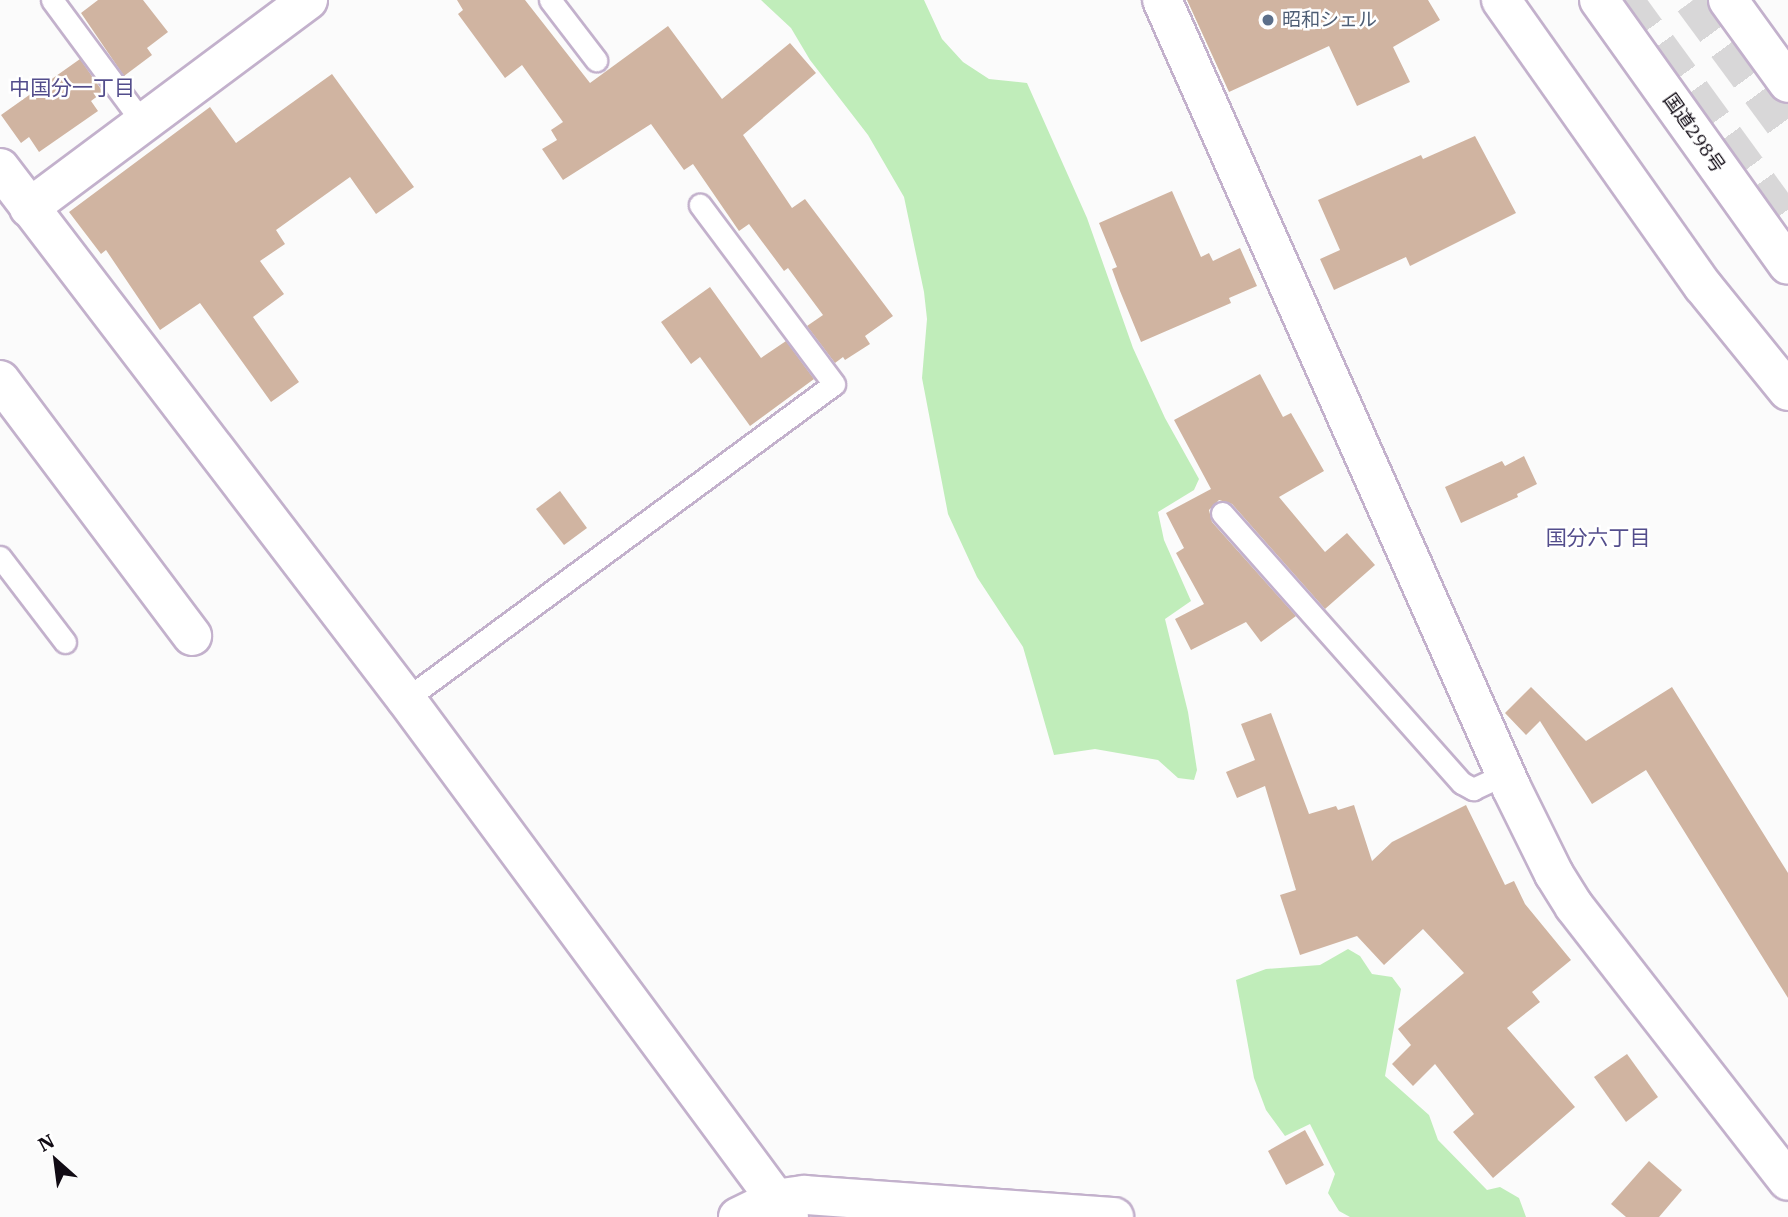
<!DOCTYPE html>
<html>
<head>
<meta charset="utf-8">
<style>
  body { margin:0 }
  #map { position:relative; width:1788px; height:1217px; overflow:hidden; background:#fbfbfb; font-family:"IBM Plex Serif","Noto Sans JP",serif }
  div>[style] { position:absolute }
  .green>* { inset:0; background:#c0edba }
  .building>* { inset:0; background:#d0b4a1 }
  .motorway-tunnel>* { height:38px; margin-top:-19px; transform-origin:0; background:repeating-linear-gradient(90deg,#d8d7d8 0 38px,transparent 0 57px) }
  .roads { filter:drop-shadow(2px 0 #c3b1cc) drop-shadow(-2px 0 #c3b1cc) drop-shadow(0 2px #c3b1cc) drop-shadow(0 -2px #c3b1cc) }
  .service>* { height:21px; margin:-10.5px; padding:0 10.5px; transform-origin:10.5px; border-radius:10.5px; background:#fff }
  .minor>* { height:38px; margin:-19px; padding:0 19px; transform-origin:19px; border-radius:19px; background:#fff }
  .tertiary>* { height:38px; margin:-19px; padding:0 19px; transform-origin:19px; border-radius:19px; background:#fff }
  .trunk>* { height:38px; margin:-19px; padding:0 19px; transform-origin:19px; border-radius:19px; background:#fff }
  .dots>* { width:19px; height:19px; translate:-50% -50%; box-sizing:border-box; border:4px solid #fff; border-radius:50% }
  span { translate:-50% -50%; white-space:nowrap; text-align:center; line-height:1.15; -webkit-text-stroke:5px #fff; paint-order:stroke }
  .service-label { font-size:19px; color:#4e5e75 }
  .left { translate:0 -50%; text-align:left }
  .street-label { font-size:19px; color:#110b14 }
  .neighbourhood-label { font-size:21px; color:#534d8c }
  .north { position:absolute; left:21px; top:1126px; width:70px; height:70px; -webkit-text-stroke:5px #fff; paint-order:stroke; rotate:332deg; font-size:19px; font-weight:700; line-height:28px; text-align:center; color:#110b14 }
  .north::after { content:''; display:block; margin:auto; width:24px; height:32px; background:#110b14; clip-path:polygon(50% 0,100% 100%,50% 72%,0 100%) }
</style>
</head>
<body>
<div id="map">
  <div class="green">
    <i style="clip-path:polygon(761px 0,924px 0,942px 39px,963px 62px,989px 79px,1027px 83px,1087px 218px,1133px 348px,1165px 418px,1199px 479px,1194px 490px,1158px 512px,1164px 540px,1191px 601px,1165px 619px,1188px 712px,1197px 770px,1194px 780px,1178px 778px,1158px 760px,1095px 749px,1054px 755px,1023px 647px,977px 577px,948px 514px,922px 378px,927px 319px,924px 292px,904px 197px,868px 135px,810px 60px,791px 28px)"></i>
    <i style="clip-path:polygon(1348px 949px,1360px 956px,1372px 974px,1392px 977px,1401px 989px,1385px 1076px,1429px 1115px,1438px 1140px,1487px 1190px,1500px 1187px,1519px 1198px,1526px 1217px,1350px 1217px,1339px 1211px,1328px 1193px,1335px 1174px,1310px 1124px,1285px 1136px,1266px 1110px,1254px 1078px,1236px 980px,1266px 969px,1320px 965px)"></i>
  </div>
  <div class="building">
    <i style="clip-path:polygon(98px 0,143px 0,168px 32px,147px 48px,152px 55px,124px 76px,81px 13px)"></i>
    <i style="clip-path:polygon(457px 0,525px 0,590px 83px,668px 26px,722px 99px,790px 43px,816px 73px,743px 135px,792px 208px,805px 199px,893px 316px,865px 336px,870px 344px,845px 360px,843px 357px,835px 363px,807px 326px,823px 315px,788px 268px,784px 271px,749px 224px,739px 231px,693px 164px,684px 170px,651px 124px,563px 180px,542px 149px,557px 140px,551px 130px,563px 122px,522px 65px,505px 78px,458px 14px,463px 10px)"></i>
    <i style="clip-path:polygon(1187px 0,1428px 0,1440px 20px,1393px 47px,1410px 82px,1357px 106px,1329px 46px,1229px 92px)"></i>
    <i style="clip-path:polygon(80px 59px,103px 92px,91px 101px,98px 111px,39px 152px,29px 137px,21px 143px,1px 115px)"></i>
    <i style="clip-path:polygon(332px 74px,414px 187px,376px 214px,350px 177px,276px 230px,285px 244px,260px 261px,284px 294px,253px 317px,299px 382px,271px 402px,200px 303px,160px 330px,106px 250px,101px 254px,69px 212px,210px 107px,236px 143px)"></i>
    <i style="clip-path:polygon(1475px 136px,1516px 213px,1410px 266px,1406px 257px,1334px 290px,1320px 259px,1340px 250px,1318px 200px,1421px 155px,1423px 159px)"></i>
    <i style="clip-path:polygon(1172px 191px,1201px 257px,1209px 253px,1213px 261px,1240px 248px,1257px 286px,1229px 298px,1231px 303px,1141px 342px,1120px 291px,1112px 269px,1117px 267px,1099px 223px)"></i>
    <i style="clip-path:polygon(710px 287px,761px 358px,786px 341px,814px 379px,750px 426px,700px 357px,691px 364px,661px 322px)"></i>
    <i style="clip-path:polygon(1260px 374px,1283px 417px,1291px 413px,1324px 471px,1279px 497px,1325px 552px,1347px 533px,1375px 565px,1325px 609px,1232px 504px,1219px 500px,1209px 510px,1212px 522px,1296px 616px,1261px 642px,1246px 622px,1191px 650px,1175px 619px,1204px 604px,1176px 553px,1184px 548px,1166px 513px,1211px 489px,1174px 420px)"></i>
    <i style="clip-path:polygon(1524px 456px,1537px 484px,1517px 494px,1518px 497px,1461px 523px,1445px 487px,1502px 461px,1505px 466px)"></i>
    <i style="clip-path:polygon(560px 491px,587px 528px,564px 545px,536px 509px)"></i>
    <i style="clip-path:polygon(1531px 687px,1586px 741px,1672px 687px,1788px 873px,1788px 998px,1646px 770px,1592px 804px,1540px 721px,1526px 735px,1505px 713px)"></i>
    <i style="clip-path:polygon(1271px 713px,1309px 814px,1336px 806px,1338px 810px,1354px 805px,1372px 861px,1392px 842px,1466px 805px,1505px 885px,1514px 881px,1525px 904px,1571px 960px,1532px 992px,1540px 1002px,1507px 1028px,1575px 1107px,1493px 1178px,1453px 1132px,1474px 1114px,1435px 1064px,1413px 1086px,1392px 1064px,1411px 1045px,1398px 1029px,1464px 973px,1423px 929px,1384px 965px,1357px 936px,1300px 955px,1280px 895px,1296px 890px,1265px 786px,1237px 798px,1226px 772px,1255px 760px,1241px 724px)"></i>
    <i style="clip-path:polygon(1627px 1054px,1658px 1097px,1626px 1122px,1594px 1077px)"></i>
    <i style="clip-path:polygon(1305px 1130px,1324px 1165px,1286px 1185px,1268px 1151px)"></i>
    <i style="clip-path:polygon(1649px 1161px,1682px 1190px,1659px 1217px,1626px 1217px,1611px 1204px)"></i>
  </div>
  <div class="motorway-tunnel">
    <i style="left:1624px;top:0;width:278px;rotate:53.9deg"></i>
    <i style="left:1693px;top:0;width:160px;rotate:53.6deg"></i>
  </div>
  <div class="roads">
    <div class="service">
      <i style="left:52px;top:0;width:153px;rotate:53.5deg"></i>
      <i style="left:550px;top:0;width:76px;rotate:52.5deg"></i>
      <i style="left:1222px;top:513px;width:361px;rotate:48.4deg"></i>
      <i style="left:1462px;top:783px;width:13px;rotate:29deg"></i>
      <i style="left:1473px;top:789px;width:35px;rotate:-25deg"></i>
      <i style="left:0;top:557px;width:107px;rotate:52.6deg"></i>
      <i style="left:406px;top:699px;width:531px;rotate:-36.35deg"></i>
      <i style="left:834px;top:384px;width:224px;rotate:-126.8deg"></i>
    </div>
    <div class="minor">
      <i style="left:1501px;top:0;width:350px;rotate:54.8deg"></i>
      <i style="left:1703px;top:286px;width:135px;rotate:51deg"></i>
      <i style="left:0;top:168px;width:668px;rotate:52.6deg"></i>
      <i style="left:406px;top:699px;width:644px;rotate:53.52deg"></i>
      <i style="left:29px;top:208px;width:348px;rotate:-36.7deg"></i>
      <i style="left:0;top:380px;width:320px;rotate:53.1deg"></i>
    </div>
    <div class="tertiary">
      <i style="left:1162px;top:0;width:861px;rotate:66.08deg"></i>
      <i style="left:1511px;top:787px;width:97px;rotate:63.7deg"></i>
      <i style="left:1554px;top:874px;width:38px;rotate:58deg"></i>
      <i style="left:1574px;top:906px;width:348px;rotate:52.1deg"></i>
      <i style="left:738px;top:1217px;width:41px;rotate:-25.9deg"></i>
      <i style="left:775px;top:1199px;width:30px;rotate:-8deg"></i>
      <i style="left:805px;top:1195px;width:310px;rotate:4.1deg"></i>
    </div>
    <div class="trunk">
      <i style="left:1599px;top:0;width:325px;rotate:54.5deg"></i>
      <i style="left:1728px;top:0;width:102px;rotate:54.1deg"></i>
    </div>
  </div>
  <div class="dots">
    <i style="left:1268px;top:20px;background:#5c6f8a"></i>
  </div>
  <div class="service-label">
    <span class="left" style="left:1282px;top:20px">昭和シェル</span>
  </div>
  <div class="street-label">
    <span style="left:1694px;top:133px;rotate:55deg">国道298号</span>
  </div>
  <div class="neighbourhood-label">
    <span style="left:72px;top:87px">中国分一丁目</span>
    <span style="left:1598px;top:537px">国分六丁目</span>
  </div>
  <div class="north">N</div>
</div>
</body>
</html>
